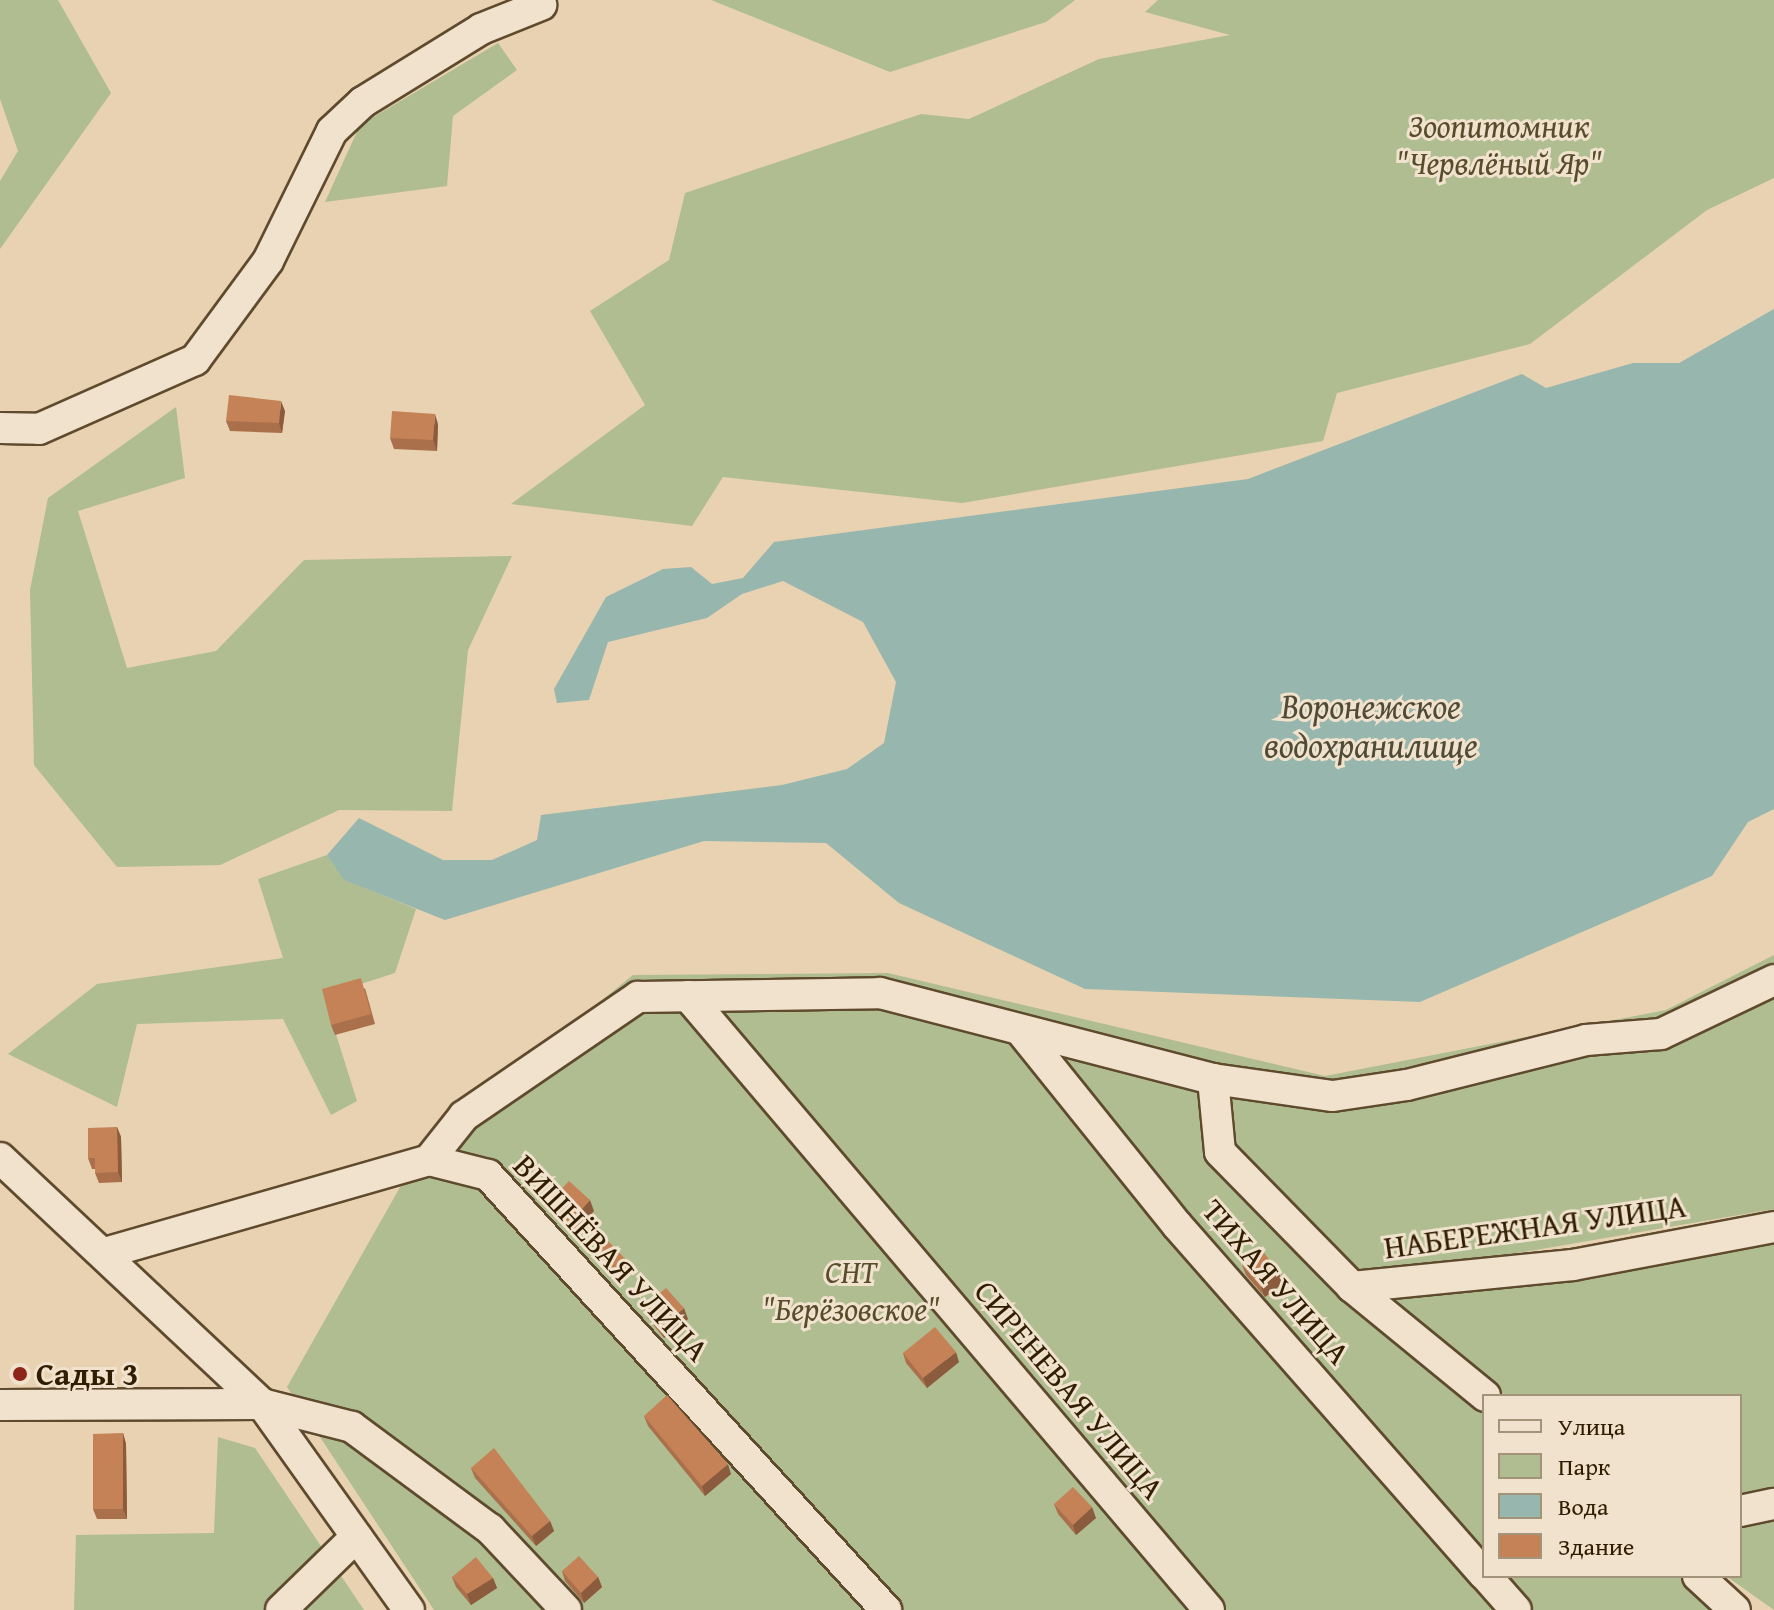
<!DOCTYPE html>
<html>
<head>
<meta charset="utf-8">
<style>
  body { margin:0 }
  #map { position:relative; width:1774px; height:1610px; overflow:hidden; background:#e8d2b1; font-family:"Gentium Book Plus",serif }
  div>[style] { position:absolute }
  .green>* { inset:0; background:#afbd91 }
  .water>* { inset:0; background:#97b7ae }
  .roads { filter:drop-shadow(2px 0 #5f4a2e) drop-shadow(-2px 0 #5f4a2e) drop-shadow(0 2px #5f4a2e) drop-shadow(0 -2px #5f4a2e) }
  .minor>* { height:30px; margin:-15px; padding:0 15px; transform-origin:15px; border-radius:15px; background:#f0e2cc }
  .wall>* { inset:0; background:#a9704b }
  .shaded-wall>* { inset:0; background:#8a5b3d }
  .building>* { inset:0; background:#c58257 }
  .dots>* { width:22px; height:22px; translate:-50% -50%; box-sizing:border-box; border:4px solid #f0e2cc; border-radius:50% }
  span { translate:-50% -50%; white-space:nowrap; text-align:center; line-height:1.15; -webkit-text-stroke:6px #f0e2cc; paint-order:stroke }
  .park-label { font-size:32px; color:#574d2d; font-style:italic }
  .street-label { font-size:32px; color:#311d02 }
  .poi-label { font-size:32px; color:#311d02; font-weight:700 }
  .left { translate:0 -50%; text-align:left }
  .water-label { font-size:34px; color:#504b36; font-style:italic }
  .legend { position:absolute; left:1482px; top:1394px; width:260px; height:184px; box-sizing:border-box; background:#f0e2cc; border:2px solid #a4937b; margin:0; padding:10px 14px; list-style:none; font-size:24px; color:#311d02 }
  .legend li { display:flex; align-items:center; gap:16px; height:40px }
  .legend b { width:40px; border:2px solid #a4937b }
</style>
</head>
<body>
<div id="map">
  <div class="green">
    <i style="clip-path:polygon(0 0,58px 0,111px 93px,0 249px,0 181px,18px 151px,0 99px)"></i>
    <i style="clip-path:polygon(711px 0,1075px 0,1046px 22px,890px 72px)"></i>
    <i style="clip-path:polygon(1158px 0,1774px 0,1774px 178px,1707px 210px,1530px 344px,1337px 393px,1323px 441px,962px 503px,723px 477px,692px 526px,511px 504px,645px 405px,590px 311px,669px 260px,685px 193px,921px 114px,969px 119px,1099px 59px,1230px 35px,1145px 12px)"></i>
    <i style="clip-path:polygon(498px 43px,517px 70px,453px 116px,447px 186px,325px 202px,360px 125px)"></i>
    <i style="clip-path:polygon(176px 407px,185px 478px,78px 511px,127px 668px,216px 651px,304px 560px,512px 556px,468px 650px,452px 811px,339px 810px,220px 865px,117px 867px,34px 765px,30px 590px,48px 498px)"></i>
    <i style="clip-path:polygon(327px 855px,345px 880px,416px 909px,395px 973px,324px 996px,357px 1101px,331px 1115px,283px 1019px,137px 1024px,117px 1107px,8px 1054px,97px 984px,283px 958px,258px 879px)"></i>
    <i style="clip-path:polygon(1774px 955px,1774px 1209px,1337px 1284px,1484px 1400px,1484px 1576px,1707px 1576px,1751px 1610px,434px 1610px,287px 1387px,425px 1143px,633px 975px,888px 973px,1325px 1076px,1666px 1010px)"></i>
    <i style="clip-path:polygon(1774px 1223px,1774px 1610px,1726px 1576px,1740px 1576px,1740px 1396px,1502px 1396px,1376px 1295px)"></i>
    <i style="clip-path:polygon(218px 1437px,255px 1448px,364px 1610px,74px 1610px,76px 1535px,214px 1533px)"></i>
  </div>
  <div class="water">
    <i style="clip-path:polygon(1774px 309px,1774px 809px,1748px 822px,1712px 876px,1420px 1002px,1085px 989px,899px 903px,826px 843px,704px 841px,445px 920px,344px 880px,327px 855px,359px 818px,443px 860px,492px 860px,537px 840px,541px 815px,782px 785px,847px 769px,884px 743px,896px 682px,863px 622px,783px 581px,742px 594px,707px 618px,608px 642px,589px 700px,557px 703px,554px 689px,606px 597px,663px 569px,691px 567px,712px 584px,743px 578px,774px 542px,1248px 479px,1522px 374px,1546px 388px,1633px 363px,1679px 363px)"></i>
  </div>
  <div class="roads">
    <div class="minor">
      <i style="left:0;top:428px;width:39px;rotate:1deg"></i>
      <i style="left:39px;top:429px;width:171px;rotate:-23.9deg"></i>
      <i style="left:195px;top:360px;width:123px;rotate:-53.6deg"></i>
      <i style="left:268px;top:261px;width:145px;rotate:-63.8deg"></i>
      <i style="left:332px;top:131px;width:42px;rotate:-43.1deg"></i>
      <i style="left:363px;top:102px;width:139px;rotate:-31.7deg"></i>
      <i style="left:481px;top:29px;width:65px;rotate:-21.8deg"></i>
      <i style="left:688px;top:996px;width:805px;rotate:49.68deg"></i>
      <i style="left:1021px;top:1031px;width:249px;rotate:51.2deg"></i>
      <i style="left:1177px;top:1225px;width:465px;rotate:48.7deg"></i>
      <i style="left:1213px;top:1079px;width:73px;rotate:84.5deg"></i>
      <i style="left:1220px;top:1152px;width:189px;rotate:45.6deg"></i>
      <i style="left:1352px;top:1287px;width:172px;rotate:39.3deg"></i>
      <i style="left:0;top:1158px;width:359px;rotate:43.2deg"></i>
      <i style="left:262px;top:1404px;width:253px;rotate:54.5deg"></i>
      <i style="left:429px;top:1160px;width:56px;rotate:-51.5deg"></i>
      <i style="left:464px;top:1116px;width:211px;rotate:-34.4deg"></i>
      <i style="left:638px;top:997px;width:242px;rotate:-0.9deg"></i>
      <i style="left:880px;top:993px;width:344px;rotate:14.5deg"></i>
      <i style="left:1213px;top:1079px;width:121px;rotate:8.1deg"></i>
      <i style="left:1333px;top:1096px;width:75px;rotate:-8.5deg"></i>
      <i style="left:1407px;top:1085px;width:185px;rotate:-14.1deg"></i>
      <i style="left:1586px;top:1040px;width:75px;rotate:-4.6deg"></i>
      <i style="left:1661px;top:1034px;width:125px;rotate:-25.5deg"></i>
      <i style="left:105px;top:1253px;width:337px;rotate:-16deg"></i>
      <i style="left:429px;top:1160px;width:61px;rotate:14.3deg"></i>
      <i style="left:488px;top:1175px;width:590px;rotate:47.54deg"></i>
      <i style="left:1352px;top:1287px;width:222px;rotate:-5.7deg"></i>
      <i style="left:1573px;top:1265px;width:205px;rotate:-10.7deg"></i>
      <i style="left:0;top:1405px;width:262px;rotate:-0.2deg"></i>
      <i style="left:262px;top:1404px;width:93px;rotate:14.3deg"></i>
      <i style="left:352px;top:1427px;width:172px;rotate:36.5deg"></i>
      <i style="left:490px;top:1529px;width:111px;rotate:46.8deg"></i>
      <i style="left:1740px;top:1511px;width:35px;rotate:-12deg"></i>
      <i style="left:1486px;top:1576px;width:45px;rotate:48.6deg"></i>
      <i style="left:1698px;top:1576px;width:50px;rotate:42.6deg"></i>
      <i style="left:281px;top:1610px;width:105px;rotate:-44.2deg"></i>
    </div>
  </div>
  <div class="wall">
    <i style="clip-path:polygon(285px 411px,282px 433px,230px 431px,226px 421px)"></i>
    <i style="clip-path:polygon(438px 424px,437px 451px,394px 449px,390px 438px)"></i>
    <i style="clip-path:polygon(365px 988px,375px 1024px,335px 1035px,331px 1025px)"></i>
    <i style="clip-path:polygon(117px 1127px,121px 1137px,122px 1182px,99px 1183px,95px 1173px,95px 1169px,92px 1169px,88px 1158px)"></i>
    <i style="clip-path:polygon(547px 1204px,594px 1211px,572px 1234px,551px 1214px)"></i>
    <i style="clip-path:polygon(594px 1254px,631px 1265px,633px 1270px,619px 1283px,596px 1259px)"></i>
    <i style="clip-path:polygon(1242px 1265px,1279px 1273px,1283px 1283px,1265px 1297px,1246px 1275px)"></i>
    <i style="clip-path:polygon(643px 1307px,688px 1319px,664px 1338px,647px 1317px)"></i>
    <i style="clip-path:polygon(903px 1353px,959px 1362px,927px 1388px,906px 1363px)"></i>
    <i style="clip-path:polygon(644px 1416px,731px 1474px,705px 1496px,648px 1426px)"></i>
    <i style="clip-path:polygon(123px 1433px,126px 1444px,127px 1519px,97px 1519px,93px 1509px)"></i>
    <i style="clip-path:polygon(471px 1468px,550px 1521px,554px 1531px,536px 1546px,475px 1478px)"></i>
    <i style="clip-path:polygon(1054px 1504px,1096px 1518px,1076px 1535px,1058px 1514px)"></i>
    <i style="clip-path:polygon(562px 1571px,598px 1577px,602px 1587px,584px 1603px,565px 1581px)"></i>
    <i style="clip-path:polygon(452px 1577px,493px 1578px,497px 1588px,471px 1605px,456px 1587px)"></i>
  </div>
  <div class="shaded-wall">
    <i style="clip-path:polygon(281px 401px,285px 411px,282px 433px,279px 423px)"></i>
    <i style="clip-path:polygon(435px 414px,438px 424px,437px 451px,433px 440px)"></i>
    <i style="clip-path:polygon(117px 1127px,121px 1137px,122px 1182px,118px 1172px)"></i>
    <i style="clip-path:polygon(590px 1200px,594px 1211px,572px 1234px,568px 1224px)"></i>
    <i style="clip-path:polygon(631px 1265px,633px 1270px,619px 1283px,617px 1278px)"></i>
    <i style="clip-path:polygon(1279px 1273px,1283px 1283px,1265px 1297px,1261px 1287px)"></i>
    <i style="clip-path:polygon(684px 1308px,688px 1319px,664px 1338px,661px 1328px)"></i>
    <i style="clip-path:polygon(956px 1352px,959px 1362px,927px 1388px,923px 1378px)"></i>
    <i style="clip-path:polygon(123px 1433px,126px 1444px,127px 1519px,123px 1509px)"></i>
    <i style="clip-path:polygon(728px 1464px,731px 1474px,705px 1496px,702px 1486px)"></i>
    <i style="clip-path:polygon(1092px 1507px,1096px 1518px,1076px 1535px,1073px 1525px)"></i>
    <i style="clip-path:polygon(550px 1521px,554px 1531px,536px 1546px,532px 1536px)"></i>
    <i style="clip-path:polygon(598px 1577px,602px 1587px,584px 1603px,581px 1593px)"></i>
    <i style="clip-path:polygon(493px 1578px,497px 1588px,471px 1605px,467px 1594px)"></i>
  </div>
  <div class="building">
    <i style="clip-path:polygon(229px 395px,281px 401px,279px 423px,226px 421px)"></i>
    <i style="clip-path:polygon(392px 411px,435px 414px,433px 440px,390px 438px)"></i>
    <i style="clip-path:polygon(361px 978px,371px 1014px,331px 1025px,322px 989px)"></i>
    <i style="clip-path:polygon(117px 1127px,118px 1172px,95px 1173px,95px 1158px,88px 1158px,88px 1128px)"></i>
    <i style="clip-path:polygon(569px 1181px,590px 1200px,568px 1224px,547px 1204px)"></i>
    <i style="clip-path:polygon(608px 1241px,631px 1265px,617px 1278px,594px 1254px)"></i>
    <i style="clip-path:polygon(1262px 1250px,1279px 1273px,1261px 1287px,1242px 1265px)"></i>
    <i style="clip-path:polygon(666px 1288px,684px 1308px,661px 1328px,643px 1307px)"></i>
    <i style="clip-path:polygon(935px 1327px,956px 1352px,923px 1378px,903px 1353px)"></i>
    <i style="clip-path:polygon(667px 1395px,728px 1464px,702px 1486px,644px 1416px)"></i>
    <i style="clip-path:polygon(123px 1433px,123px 1509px,93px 1509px,93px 1434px)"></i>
    <i style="clip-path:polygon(494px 1448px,550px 1521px,532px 1536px,471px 1468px)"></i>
    <i style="clip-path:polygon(1073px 1487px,1092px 1507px,1073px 1525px,1054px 1504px)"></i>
    <i style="clip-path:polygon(579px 1556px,598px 1577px,581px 1593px,562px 1571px)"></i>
    <i style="clip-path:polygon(476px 1557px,493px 1578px,467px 1594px,452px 1577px)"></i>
  </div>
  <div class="dots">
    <i style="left:20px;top:1374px;background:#8f2418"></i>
  </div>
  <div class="park-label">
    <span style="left:1499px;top:145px">Зоопитомник<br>"Червлёный Яр"</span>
    <span style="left:851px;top:1291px">СНТ<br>"Берёзовское"</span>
  </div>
  <div class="street-label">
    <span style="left:1535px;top:1227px;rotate:-8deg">НАБЕРЕЖНАЯ УЛИЦА</span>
    <span style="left:611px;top:1258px;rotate:47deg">ВИШНЁВАЯ УЛИЦА</span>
    <span style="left:1276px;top:1282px;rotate:49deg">ТИХАЯ УЛИЦА</span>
    <span style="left:1069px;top:1390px;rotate:50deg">СИРЕНЕВАЯ УЛИЦА</span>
  </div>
  <div class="poi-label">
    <span class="left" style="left:36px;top:1374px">Сады 3</span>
  </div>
  <div class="water-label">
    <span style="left:1371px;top:725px">Воронежское<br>водохранилище</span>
  </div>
  <ul class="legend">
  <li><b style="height:10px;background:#f0e2cc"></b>Улица</li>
  <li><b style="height:22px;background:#afbd91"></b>Парк</li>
  <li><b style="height:22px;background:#97b7ae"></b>Вода</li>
  <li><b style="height:22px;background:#c58257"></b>Здание</li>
  </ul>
</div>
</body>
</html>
